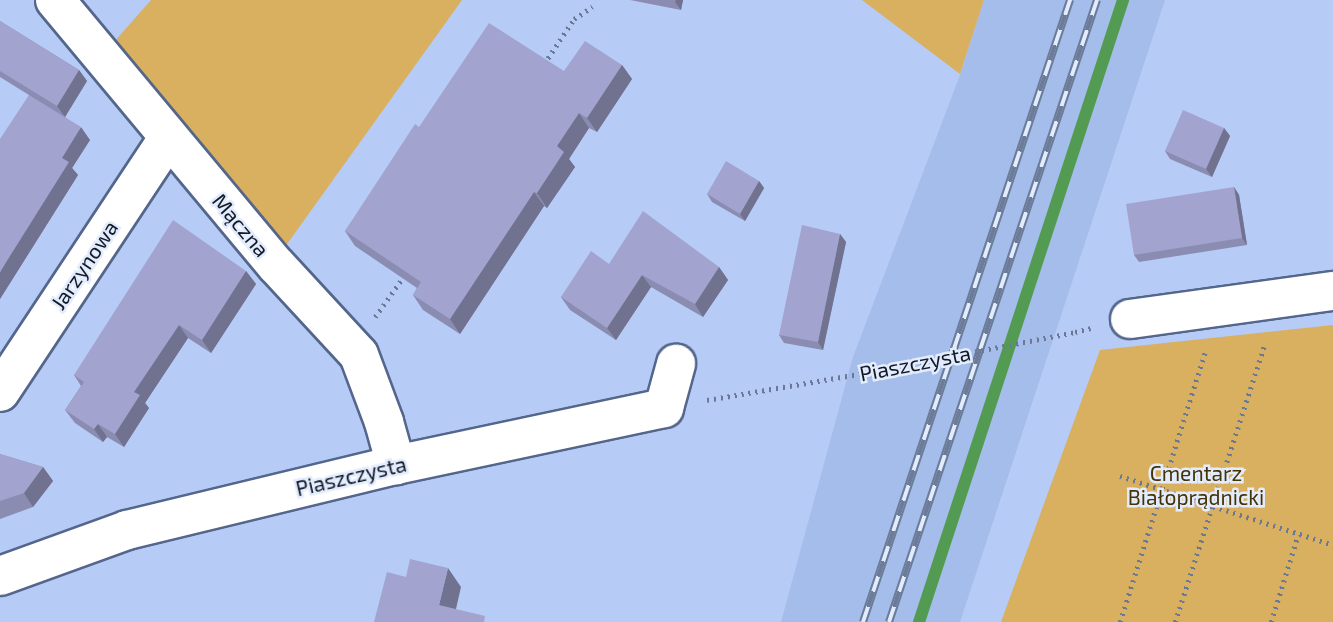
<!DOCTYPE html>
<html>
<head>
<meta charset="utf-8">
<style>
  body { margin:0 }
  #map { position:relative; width:1333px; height:622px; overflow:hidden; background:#b6cbf5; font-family:"Exo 2",sans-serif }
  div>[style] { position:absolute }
  .built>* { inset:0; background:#a5bdeb }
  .green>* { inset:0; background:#d8b05f }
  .stream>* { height:12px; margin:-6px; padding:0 6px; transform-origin:6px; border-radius:6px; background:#539b52 }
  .path>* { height:4.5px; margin-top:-2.25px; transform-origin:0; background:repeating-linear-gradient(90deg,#6a7895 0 2px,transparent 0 7px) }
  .roads { filter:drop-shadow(2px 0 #54668b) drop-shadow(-2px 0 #54668b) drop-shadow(0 2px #54668b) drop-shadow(0 -2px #54668b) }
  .minor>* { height:38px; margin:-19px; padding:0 19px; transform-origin:19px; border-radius:19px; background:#fff }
  .rail>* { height:8px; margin-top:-4px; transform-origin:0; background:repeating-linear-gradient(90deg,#e3ecfd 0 16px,#6b7b98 0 32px); box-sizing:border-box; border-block:2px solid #6b7b98 }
  .path-bridge>* { height:4.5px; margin-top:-2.25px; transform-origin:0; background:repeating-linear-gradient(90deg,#6a7895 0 2px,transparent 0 7px) }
  .wall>* { inset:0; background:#8b8cb1 }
  .shaded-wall>* { inset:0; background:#717290 }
  .building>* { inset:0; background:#a2a3ce }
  span { translate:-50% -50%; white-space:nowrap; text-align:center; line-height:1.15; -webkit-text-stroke:5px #e3ecfd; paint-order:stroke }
  .street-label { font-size:21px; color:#111927 }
  .park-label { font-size:21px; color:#453205 }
</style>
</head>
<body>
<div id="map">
  <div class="built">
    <i style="clip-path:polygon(984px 0,1165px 0,960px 622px,781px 622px,853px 357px,960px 75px)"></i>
  </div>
  <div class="green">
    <i style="clip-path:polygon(151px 0,462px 0,282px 251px,114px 42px)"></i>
    <i style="clip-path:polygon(862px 0,984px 0,960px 74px)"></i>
    <i style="clip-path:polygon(1333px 325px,1333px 622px,1001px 622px,1100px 350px)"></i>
  </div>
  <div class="stream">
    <i style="left:919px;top:622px;width:655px;rotate:-71.84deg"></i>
  </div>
  <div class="path">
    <i style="left:544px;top:64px;width:54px;rotate:-56.3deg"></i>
    <i style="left:574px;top:19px;width:22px;rotate:-34deg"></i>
    <i style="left:375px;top:317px;width:50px;rotate:-54.7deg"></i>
    <i style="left:1075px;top:332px;width:16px;rotate:-14deg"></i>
    <i style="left:707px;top:400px;width:160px;rotate:-9.7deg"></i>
    <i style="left:1120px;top:476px;width:224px;rotate:17.9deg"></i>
    <i style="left:1120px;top:622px;width:286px;rotate:-72.5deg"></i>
    <i style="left:1175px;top:622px;width:289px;rotate:-72.1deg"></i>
    <i style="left:1271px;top:622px;width:91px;rotate:-72.8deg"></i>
  </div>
  <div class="roads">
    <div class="minor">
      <i style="left:55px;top:0;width:345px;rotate:50.2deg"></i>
      <i style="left:276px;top:265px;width:122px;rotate:47.3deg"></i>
      <i style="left:359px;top:355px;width:72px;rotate:69.5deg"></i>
      <i style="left:384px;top:422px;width:45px;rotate:74.4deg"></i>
      <i style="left:1130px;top:319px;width:205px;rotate:-7.9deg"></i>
      <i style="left:0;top:392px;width:305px;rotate:-56.5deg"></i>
      <i style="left:0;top:576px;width:135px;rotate:-19.9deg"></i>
      <i style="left:127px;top:530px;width:277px;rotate:-13.6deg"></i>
      <i style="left:396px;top:465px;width:274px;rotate:-12deg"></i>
      <i style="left:664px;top:408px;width:46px;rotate:-74.7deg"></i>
    </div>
  </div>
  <div class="rail">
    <i style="left:863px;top:622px;width:656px;rotate:-71.59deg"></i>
    <i style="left:889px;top:622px;width:656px;rotate:-71.51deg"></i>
  </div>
  <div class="path-bridge">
    <i style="left:865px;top:373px;width:214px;rotate:-11deg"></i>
  </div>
  <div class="wall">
    <i style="clip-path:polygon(630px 0,683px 0,681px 10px)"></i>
    <i style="clip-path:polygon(0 21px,79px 70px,87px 81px,65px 117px,90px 140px,72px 168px,78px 175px,0 299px,29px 95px,0 77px)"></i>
    <i style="clip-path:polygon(622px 65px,632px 79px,597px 132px,589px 128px,569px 159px,575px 167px,547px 208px,544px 206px,460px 334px,423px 310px,413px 295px,417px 288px,355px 246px,345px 231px,419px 127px,564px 71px)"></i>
    <i style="clip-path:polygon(1224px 128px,1230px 136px,1212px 177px,1170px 159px,1165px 151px)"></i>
    <i style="clip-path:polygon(759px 181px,764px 188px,745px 221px,712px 202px,707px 194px)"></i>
    <i style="clip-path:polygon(1234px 187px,1239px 195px,1247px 245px,1139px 262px,1134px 255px)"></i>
    <i style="clip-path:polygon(840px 234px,846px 242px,823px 350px,784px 343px,779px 335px)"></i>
    <i style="clip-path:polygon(609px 264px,719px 267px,728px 280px,703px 317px,651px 287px,616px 340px,570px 310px,561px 297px)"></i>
    <i style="clip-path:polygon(246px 271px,256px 284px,211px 353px,188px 338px,145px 403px,149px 408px,124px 447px,107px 437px,103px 442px,75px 423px,65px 410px,81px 386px,74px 375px)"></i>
    <i style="clip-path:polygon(0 454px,43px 467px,53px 481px,33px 507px,0 519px)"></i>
  </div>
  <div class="shaded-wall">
    <i style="clip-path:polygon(676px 0,683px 0,681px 10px,675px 2px)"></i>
    <i style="clip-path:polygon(622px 65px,632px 79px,597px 132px,587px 118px)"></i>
    <i style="clip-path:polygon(79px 70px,87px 81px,65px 117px,57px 106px)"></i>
    <i style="clip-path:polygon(579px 113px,589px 128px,569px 159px,575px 167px,547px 208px,537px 193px,557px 146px)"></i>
    <i style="clip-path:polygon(81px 127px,90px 140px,72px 168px,78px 175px,0 299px,0 272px,62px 158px)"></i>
    <i style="clip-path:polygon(1224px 128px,1230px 136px,1212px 177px,1206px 169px)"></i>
    <i style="clip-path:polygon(759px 181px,764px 188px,745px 221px,740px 214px)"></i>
    <i style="clip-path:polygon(1234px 187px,1239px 195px,1247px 245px,1242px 238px)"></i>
    <i style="clip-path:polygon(534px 192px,544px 206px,460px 334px,450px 319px)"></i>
    <i style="clip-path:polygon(840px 234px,846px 242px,823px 350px,818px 342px)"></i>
    <i style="clip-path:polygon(719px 267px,728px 280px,703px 317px,695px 304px)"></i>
    <i style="clip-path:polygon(246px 271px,256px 284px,211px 353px,202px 340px)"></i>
    <i style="clip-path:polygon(642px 275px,651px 287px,616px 340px,607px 328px)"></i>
    <i style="clip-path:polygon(179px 325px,188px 338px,145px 403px,149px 408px,124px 447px,115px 434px,134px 392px)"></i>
    <i style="clip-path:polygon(98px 424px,107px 437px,103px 442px,94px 429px)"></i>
    <i style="clip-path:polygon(43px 467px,53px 481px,33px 507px,24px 493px)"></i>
    <i style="clip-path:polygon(448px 568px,461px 587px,453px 622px,439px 605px)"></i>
  </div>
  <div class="building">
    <i style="clip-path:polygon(0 21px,79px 70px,57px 106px,0 71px)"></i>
    <i style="clip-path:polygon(489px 23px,564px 71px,585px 41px,622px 65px,587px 118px,579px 113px,557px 146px,564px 152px,537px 193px,534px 192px,450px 319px,413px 295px,421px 282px,345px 231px,415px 124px,419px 127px)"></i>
    <i style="clip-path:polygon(29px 95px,81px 127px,62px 158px,69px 162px,0 272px,0 139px)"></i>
    <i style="clip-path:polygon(1183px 110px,1224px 128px,1206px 169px,1165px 151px)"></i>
    <i style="clip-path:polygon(726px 161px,759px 181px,740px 214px,707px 194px)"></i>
    <i style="clip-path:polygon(1234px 187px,1242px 238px,1134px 255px,1126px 204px)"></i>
    <i style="clip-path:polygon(643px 211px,719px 267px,695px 304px,642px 275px,607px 328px,561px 297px,591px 251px,609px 264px)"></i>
    <i style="clip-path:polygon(173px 220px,246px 271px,202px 340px,179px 325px,134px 392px,140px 395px,115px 434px,98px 424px,94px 429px,65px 410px,84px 382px,74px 375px)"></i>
    <i style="clip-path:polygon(802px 225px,840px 234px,818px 342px,779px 335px)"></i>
    <i style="clip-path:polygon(0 454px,43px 467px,24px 493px,0 501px)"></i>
    <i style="clip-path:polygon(410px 559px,448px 568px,439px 605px,485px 616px,484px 622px,374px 622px,387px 572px,406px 577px)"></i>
  </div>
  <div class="street-label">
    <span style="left:241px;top:225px;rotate:50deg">Mączna</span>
    <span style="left:84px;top:265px;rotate:-56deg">Jarzynowa</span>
    <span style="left:915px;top:363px;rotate:-11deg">Piaszczysta</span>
    <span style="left:351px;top:476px;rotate:-13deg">Piaszczysta</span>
  </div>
  <div class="park-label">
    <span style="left:1196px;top:485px">Cmentarz<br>Białoprądnicki</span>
  </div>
</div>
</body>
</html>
